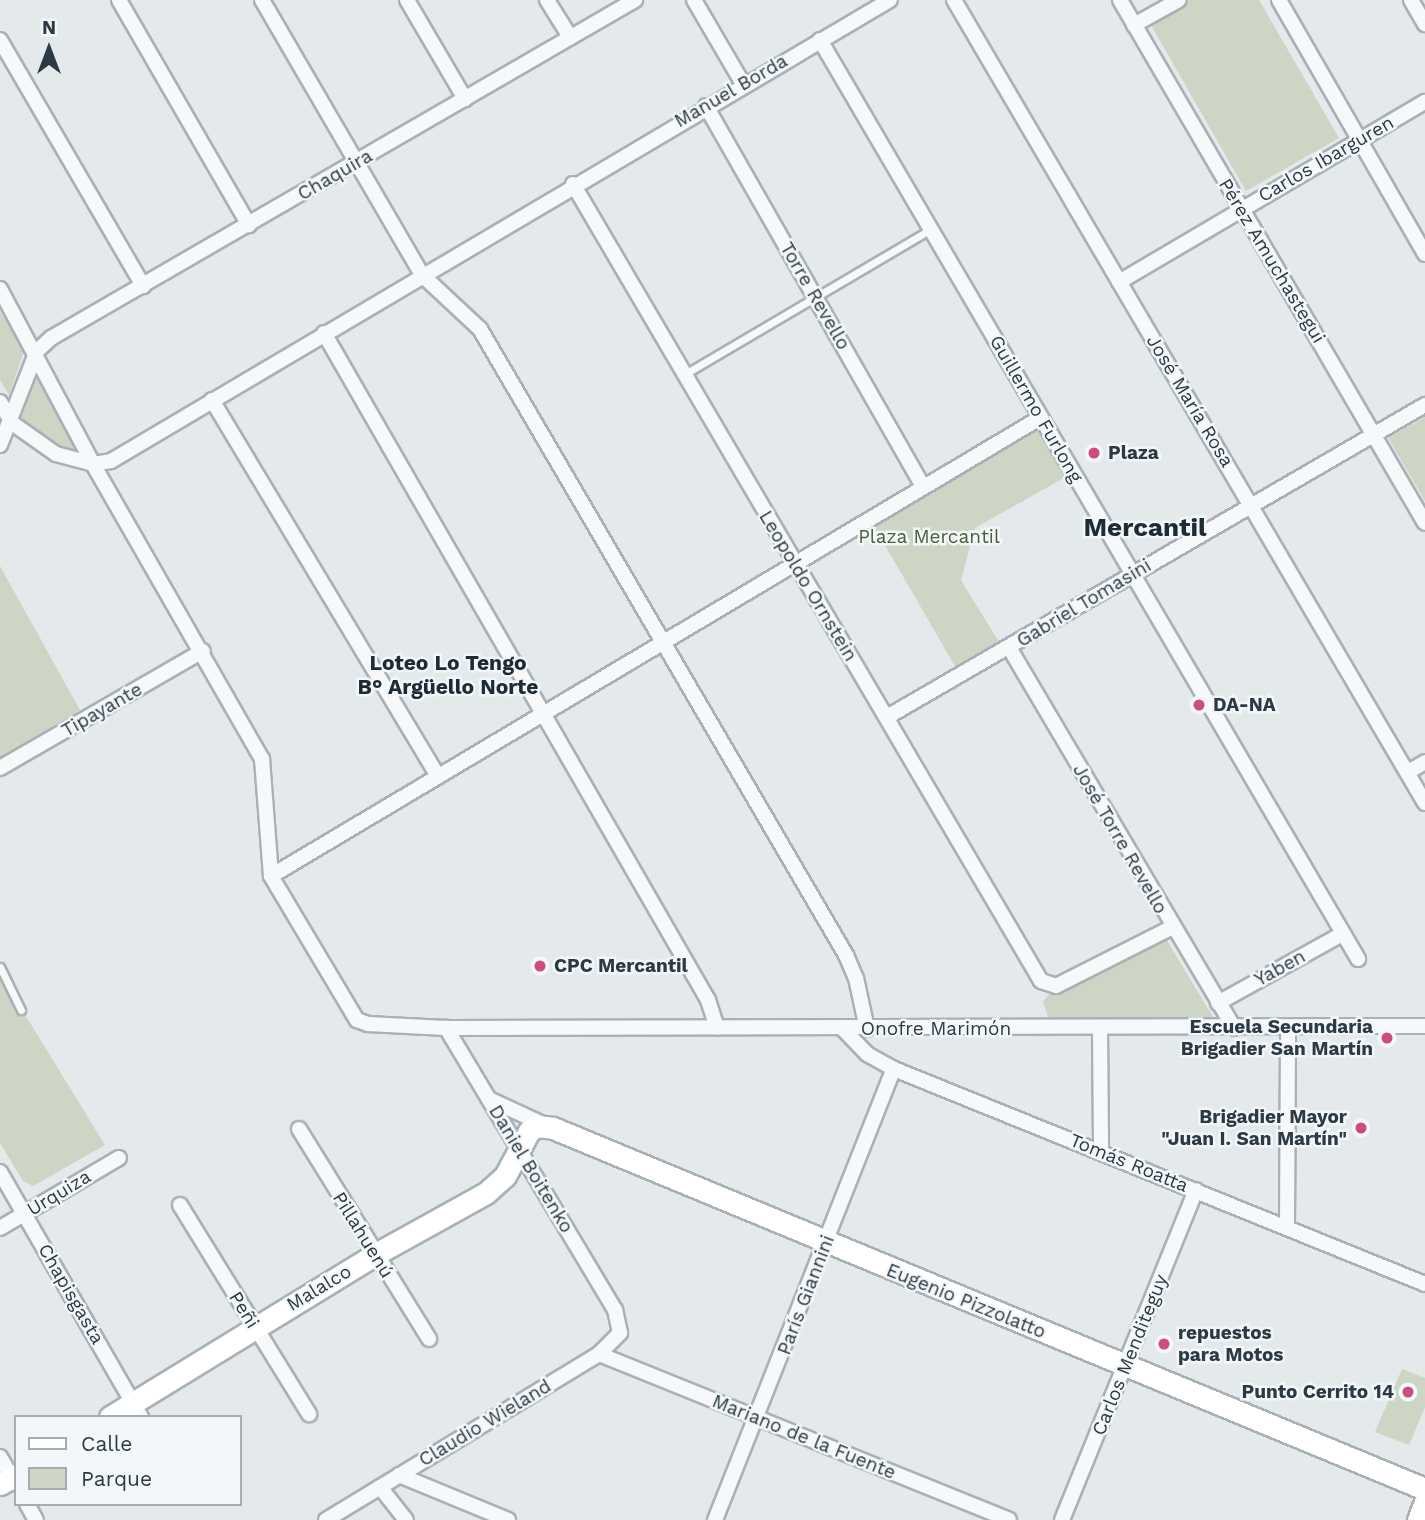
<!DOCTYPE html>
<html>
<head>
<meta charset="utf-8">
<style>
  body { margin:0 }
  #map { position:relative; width:1425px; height:1520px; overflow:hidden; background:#e4e9eb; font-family:"Work Sans",sans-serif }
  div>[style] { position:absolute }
  .green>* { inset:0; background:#cdd5c5 }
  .roads { filter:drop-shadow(2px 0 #a9b1b6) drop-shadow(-2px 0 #a9b1b6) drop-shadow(0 2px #a9b1b6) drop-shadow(0 -2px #a9b1b6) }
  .lane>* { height:7px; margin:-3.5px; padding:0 3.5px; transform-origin:3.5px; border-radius:3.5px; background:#f7f8fa }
  .street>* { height:14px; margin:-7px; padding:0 7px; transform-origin:7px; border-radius:7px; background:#f7f8fa }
  .secondary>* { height:21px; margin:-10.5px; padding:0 10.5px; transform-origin:10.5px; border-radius:10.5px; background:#fff }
  .dots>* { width:19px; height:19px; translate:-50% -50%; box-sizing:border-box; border:4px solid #f4f7f9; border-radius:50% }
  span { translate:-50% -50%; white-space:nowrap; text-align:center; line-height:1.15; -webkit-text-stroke:5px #f4f7f9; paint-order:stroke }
  .street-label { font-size:19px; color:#2b3a44 }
  .poi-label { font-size:19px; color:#2b3a44; font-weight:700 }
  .left { translate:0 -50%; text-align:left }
  .right { translate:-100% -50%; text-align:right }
  .park-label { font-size:19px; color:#495f39 }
  .neighbourhood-label { font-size:21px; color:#1d2b35; font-weight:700 }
  .district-label { font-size:26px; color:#1d2b35; font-weight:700 }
  .legend { position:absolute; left:14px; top:1415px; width:228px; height:91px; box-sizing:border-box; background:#f4f7f9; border:2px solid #a4abb1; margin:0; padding:9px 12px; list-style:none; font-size:21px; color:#2b3a44 }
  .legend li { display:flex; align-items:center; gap:14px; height:35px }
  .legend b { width:35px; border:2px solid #a4abb1 }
  .north { position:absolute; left:14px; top:14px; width:70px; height:70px; -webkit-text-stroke:5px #f4f7f9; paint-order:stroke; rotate:0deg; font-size:19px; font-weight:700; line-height:28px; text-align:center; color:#2b3a44 }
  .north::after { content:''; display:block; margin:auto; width:24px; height:32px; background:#2b3a44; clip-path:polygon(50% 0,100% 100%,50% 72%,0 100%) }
</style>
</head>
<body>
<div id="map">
  <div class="green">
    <i style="clip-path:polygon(1183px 0,1259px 0,1339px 138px,1246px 191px,1148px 20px)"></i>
    <i style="clip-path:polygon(0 311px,24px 351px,9px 395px,0 380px)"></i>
    <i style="clip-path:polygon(36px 363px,80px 457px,58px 450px,16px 421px)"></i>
    <i style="clip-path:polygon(1425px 417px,1425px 501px,1388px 438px)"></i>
    <i style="clip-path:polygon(1038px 423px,1069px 475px,975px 528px,961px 580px,999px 642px,956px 668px,871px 521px)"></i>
    <i style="clip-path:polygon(0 566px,80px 710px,0 757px)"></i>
    <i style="clip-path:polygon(1166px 939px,1219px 1027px,1052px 1029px,1043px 1002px,1048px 995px)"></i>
    <i style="clip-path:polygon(0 974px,105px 1145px,33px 1186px,23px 1181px,0 1143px)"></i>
    <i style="clip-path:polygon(1402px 1369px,1425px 1378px,1425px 1407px,1409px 1445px,1375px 1432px)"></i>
  </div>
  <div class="roads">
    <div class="lane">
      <i style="left:685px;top:374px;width:286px;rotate:-30.5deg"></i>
      <i style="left:0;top:967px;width:48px;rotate:64deg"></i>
    </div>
    <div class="street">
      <i style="left:119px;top:0;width:260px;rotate:60deg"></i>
      <i style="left:262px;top:0;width:318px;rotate:59.8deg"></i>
      <i style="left:422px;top:275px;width:79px;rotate:43deg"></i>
      <i style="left:480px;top:329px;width:725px;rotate:59.69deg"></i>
      <i style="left:846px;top:955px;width:25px;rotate:67deg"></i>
      <i style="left:856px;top:978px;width:52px;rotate:77.8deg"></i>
      <i style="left:407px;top:0;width:115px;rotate:59.6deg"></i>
      <i style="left:547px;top:0;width:44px;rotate:58.1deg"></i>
      <i style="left:694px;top:0;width:97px;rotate:59.7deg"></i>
      <i style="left:954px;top:0;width:931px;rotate:59.61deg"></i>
      <i style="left:1120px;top:0;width:605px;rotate:59.75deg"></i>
      <i style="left:1279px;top:0;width:293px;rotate:60.1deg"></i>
      <i style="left:1411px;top:0;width:28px;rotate:60deg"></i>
      <i style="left:1134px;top:25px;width:51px;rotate:-29.1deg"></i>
      <i style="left:0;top:40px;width:285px;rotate:59.8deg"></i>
      <i style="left:820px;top:40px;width:1065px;rotate:59.65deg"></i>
      <i style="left:706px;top:106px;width:438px;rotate:60.3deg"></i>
      <i style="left:573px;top:184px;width:924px;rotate:59.58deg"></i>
      <i style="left:1041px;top:981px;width:16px;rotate:18deg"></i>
      <i style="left:1056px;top:986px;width:129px;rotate:-26.8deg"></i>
      <i style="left:1119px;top:282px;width:355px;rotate:-30.5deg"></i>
      <i style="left:0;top:289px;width:198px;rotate:62deg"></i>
      <i style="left:93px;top:464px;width:340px;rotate:60.2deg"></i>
      <i style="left:262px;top:759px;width:117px;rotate:85.6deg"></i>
      <i style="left:271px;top:876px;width:168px;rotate:59.2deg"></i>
      <i style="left:357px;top:1020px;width:12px;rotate:20deg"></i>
      <i style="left:368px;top:1024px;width:78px;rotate:2.9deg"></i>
      <i style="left:446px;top:1028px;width:979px;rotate:-0.12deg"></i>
      <i style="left:324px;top:333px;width:770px;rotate:60.07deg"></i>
      <i style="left:708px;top:1000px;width:29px;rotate:72deg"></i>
      <i style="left:212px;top:400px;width:439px;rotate:59deg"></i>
      <i style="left:0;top:402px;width:24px;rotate:60deg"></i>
      <i style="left:12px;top:423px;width:54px;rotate:35.2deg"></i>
      <i style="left:56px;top:454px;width:38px;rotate:15deg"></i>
      <i style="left:93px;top:464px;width:18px;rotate:-9deg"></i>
      <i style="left:111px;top:461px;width:905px;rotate:-30.62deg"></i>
      <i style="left:0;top:445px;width:101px;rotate:-68.5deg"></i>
      <i style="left:37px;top:351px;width:19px;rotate:-43deg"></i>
      <i style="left:51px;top:338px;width:675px;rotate:-30.06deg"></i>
      <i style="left:1010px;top:649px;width:440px;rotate:59.4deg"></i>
      <i style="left:887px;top:717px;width:622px;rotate:-30.11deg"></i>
      <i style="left:0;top:768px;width:234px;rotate:-30deg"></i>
      <i style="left:1408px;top:772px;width:20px;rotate:-30deg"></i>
      <i style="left:271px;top:876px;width:895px;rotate:-30.78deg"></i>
      <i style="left:1218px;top:1003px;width:142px;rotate:-29.1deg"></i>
      <i style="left:1100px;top:1028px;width:123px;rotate:89.5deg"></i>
      <i style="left:843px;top:1029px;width:35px;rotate:46deg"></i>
      <i style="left:867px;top:1054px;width:31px;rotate:29deg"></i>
      <i style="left:894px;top:1069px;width:573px;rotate:22.04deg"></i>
      <i style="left:489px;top:1099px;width:62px;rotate:24.9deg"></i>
      <i style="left:299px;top:1129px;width:247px;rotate:58.2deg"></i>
      <i style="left:0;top:1172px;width:283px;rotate:60.1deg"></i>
      <i style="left:180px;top:1205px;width:246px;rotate:58.3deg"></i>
      <i style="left:0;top:1228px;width:138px;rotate:-30.5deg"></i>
      <i style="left:1287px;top:1228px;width:199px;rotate:-89.7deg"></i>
      <i style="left:599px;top:1354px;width:442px;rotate:22deg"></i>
      <i style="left:0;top:1457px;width:30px;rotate:60deg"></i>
      <i style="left:399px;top:1475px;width:118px;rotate:22.4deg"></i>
      <i style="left:380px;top:1487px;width:42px;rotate:51.8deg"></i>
      <i style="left:27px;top:1504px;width:18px;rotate:61deg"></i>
      <i style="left:326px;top:1520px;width:320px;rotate:-31.3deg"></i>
      <i style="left:599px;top:1354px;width:30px;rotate:-45deg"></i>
      <i style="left:620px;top:1333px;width:24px;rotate:-102deg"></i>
      <i style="left:615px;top:1310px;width:329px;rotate:-120.9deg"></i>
      <i style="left:715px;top:1520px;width:485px;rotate:-68.4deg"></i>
      <i style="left:1062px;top:1520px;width:356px;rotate:-67.9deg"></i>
    </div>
    <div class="secondary">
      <i style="left:110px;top:1417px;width:310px;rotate:-31.5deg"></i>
      <i style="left:374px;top:1255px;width:128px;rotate:-29deg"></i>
      <i style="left:486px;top:1193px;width:25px;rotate:-42deg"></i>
      <i style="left:505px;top:1176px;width:51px;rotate:-61.9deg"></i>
      <i style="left:529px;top:1131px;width:9px;rotate:-32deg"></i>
      <i style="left:537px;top:1126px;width:16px;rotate:7deg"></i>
      <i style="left:553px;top:1128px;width:944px;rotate:22.49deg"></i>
      <i style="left:0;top:1484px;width:18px;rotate:-29deg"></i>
      <i style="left:1418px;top:1520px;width:19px;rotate:-69deg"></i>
    </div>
  </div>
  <div class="dots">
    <i style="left:1094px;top:453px;background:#cd4c7d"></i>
    <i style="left:1199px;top:705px;background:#cd4c7d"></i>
    <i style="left:540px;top:966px;background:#cd4c7d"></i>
    <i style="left:1387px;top:1038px;background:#cd4c7d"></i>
    <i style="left:1361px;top:1128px;background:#cd4c7d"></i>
    <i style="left:1164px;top:1344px;background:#cd4c7d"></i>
    <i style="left:1408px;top:1392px;background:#cd4c7d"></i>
  </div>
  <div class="street-label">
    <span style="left:731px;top:91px;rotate:-30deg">Manuel Borda</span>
    <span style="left:1326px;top:159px;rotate:-30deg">Carlos Ibarguren</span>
    <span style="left:335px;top:175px;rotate:-30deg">Chaquira</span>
    <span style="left:1272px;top:261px;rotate:59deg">Pérez Amuchastegui</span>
    <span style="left:815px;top:296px;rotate:60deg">Torre Revello</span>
    <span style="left:1190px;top:401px;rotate:59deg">José María Rosa</span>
    <span style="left:1036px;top:409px;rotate:60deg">Guillermo Furlong</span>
    <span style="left:808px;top:586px;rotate:59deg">Leopoldo Ornstein</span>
    <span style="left:1084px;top:603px;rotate:-31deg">Gabriel Tomasini</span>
    <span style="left:102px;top:710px;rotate:-30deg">Tipayante</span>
    <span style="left:1120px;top:839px;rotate:60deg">José Torre Revello</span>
    <span style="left:1280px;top:968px;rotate:-29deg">Yaben</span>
    <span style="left:936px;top:1029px">Onofre Marimón</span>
    <span style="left:1129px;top:1163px;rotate:22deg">Tomás Roatta</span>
    <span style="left:531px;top:1169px;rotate:59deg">Daniel Boitenko</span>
    <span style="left:59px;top:1193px;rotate:-31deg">Urquiza</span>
    <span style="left:363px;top:1235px;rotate:58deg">Pillahuenú</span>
    <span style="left:319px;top:1288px;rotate:-31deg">Malalco</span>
    <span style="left:71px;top:1294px;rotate:60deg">Chapisgasta</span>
    <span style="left:806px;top:1295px;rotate:-69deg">París Giannini</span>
    <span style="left:966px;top:1301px;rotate:22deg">Eugenio Pizzolatto</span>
    <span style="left:244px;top:1310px;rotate:58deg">Peñi</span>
    <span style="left:1130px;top:1355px;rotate:-68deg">Carlos Menditeguy</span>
    <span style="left:485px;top:1423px;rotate:-31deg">Claudio Wieland</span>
    <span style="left:804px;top:1437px;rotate:22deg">Mariano de la Fuente</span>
  </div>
  <div class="poi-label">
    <span class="left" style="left:1108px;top:453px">Plaza</span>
    <span class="left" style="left:1213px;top:705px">DA-NA</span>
    <span class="left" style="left:554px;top:966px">CPC Mercantil</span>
    <span class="right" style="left:1373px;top:1038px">Escuela Secundaria<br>Brigadier San Martín</span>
    <span class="right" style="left:1347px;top:1128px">Brigadier Mayor<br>"Juan I. San Martín"</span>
    <span class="left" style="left:1178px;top:1344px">repuestos<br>para Motos</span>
    <span class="right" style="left:1394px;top:1392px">Punto Cerrito 14</span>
  </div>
  <div class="park-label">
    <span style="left:929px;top:537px">Plaza Mercantil</span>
  </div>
  <div class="neighbourhood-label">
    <span style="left:448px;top:675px">Loteo Lo Tengo<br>B° Argüello Norte</span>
  </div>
  <div class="district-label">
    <span style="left:1145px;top:528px">Mercantil</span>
  </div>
  <ul class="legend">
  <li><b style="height:9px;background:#fff"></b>Calle</li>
  <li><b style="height:19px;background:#cdd5c5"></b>Parque</li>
  </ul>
  <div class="north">N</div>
</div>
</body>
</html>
